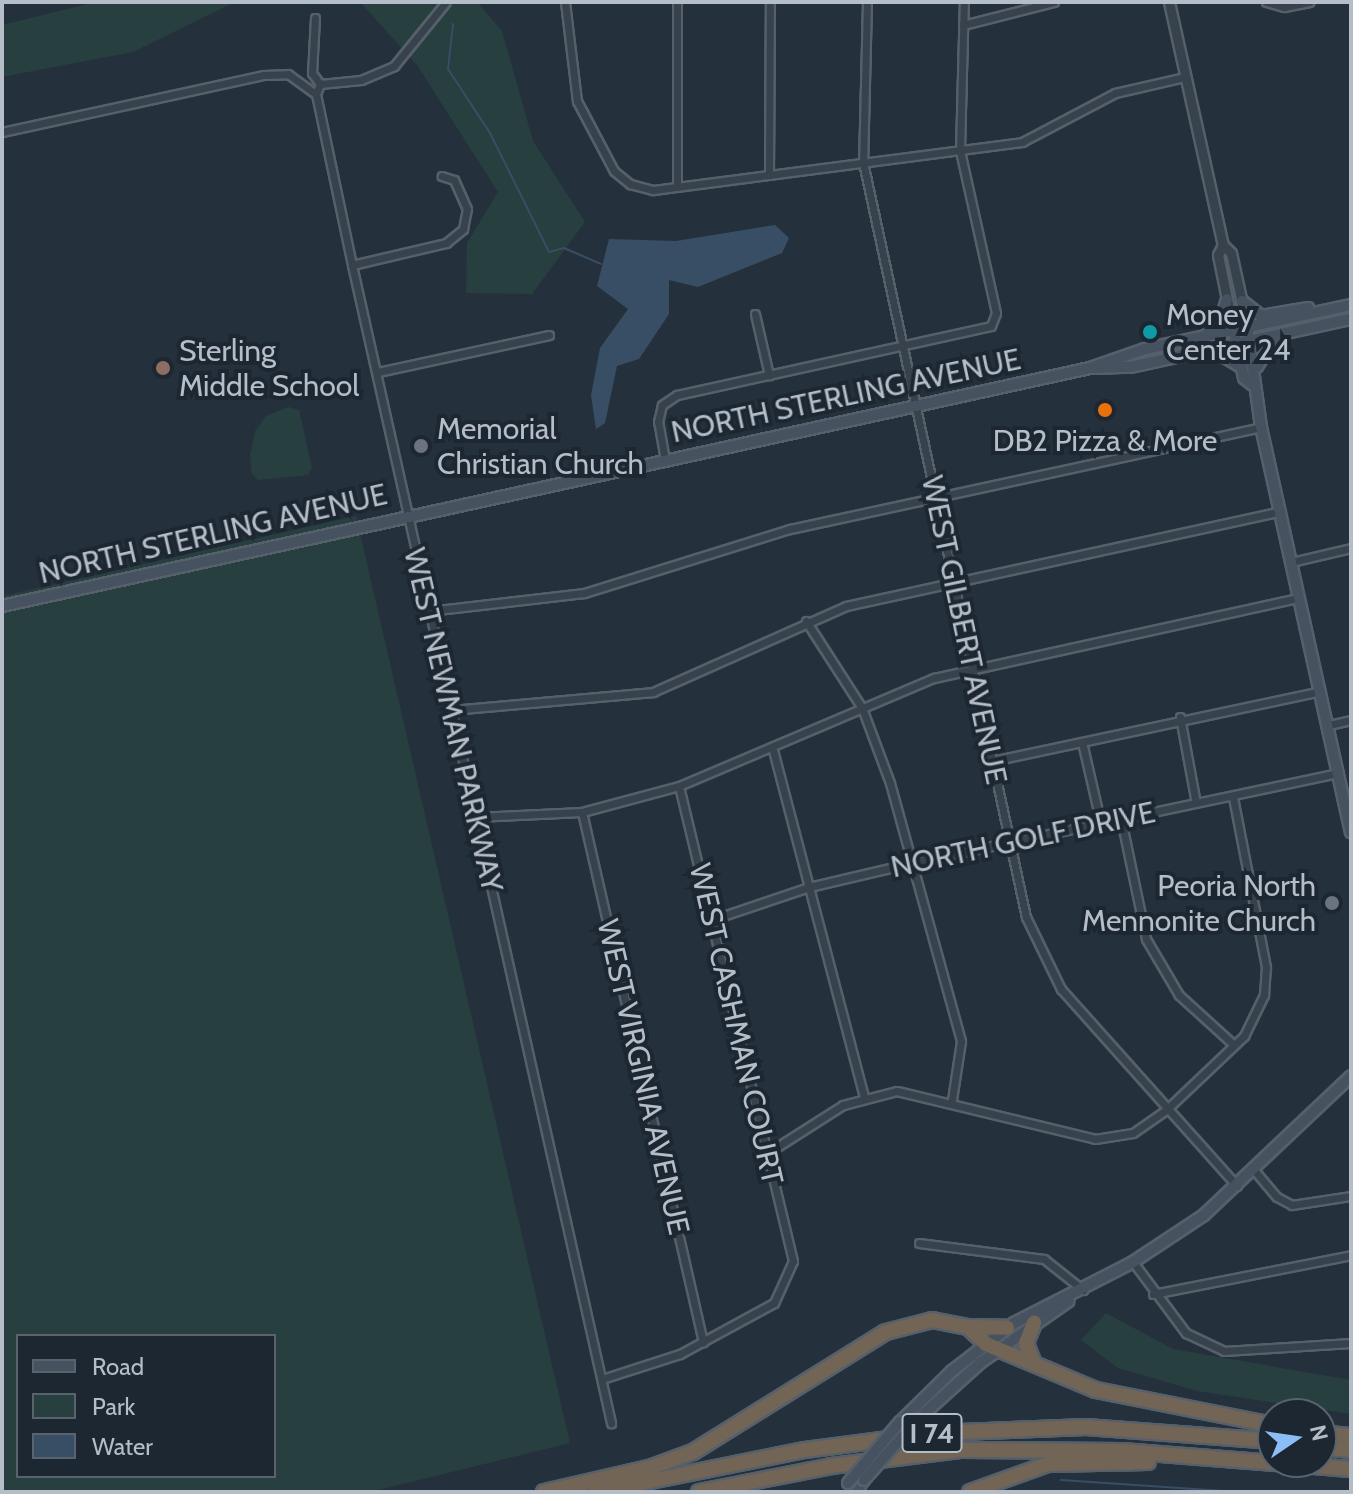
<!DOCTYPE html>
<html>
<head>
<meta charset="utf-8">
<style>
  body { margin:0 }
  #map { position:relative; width:1353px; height:1494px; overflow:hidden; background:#24313d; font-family:Cabin,sans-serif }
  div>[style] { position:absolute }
  .green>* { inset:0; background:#273f3f }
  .water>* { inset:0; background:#384e64 }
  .stream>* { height:2px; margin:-1px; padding:0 1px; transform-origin:1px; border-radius:1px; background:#384e64 }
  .roads { filter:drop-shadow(2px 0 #56606b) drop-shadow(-2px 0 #56606b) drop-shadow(0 2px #56606b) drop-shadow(0 -2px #56606b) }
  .minor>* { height:7px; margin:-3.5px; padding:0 3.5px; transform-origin:3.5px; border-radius:3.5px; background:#38424d }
  .tertiary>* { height:9px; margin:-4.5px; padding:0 4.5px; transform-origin:4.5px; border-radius:4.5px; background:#38424d }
  .secondary>* { height:10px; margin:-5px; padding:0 5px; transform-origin:5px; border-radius:5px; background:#465260 }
  .motorway>* { height:14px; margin:-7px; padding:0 7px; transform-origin:7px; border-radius:7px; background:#736555 }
  .bridges { filter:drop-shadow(2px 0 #56606b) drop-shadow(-2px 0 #56606b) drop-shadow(0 2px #56606b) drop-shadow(0 -2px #56606b) }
  .secondary-bridge>* { height:10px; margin:-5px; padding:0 5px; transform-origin:5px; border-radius:5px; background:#465260 }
  .dots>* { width:22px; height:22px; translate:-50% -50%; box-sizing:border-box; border:4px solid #1d2732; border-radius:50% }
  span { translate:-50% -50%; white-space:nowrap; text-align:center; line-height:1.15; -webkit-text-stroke:8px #1d2732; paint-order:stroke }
  .shield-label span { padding:2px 6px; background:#1d2732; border:2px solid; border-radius:6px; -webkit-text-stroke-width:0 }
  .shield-label { font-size:28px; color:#b4bdc8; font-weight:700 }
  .poi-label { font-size:30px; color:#b4bdc8 }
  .left { translate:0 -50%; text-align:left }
  .right { translate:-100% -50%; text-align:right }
  .street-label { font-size:30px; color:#b4bdc8 }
  .frame { position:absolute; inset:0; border:4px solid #b4bdc8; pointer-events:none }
  .legend { position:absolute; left:16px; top:1334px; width:260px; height:144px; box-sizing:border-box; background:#1d2732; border:2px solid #59636e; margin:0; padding:10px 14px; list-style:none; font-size:24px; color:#b4bdc8 }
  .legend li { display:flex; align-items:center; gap:16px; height:40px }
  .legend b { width:40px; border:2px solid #59636e }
  .north { position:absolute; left:1257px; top:1398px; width:80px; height:80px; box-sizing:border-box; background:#1d2732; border:2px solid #59636e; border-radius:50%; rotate:77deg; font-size:22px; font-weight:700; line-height:32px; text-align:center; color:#b4bdc8 }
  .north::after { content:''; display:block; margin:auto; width:28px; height:36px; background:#8bbdf6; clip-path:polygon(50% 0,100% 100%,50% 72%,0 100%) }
</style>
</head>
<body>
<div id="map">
  <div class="green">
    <i style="clip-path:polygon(96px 2px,235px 2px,133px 52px,2px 77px,2px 25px)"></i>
    <i style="clip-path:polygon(360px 2px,477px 2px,502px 31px,533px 141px,585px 222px,532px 294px,466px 293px,467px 243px,498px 192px,417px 65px)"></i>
    <i style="clip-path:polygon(289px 407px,299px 410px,312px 468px,308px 475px,258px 480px,252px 474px,250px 456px,255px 431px,266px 416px)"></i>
    <i style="clip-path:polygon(evenodd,356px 516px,570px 1443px,370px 1492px,2px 1492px,2px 596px,356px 516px,18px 1336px,274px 1336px,274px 1476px,18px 1476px,18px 1336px)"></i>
    <i style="clip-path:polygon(1106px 1313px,1173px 1349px,1351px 1380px,1351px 1414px,1197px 1391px,1118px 1368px,1081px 1340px)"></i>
  </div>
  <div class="water">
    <i style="clip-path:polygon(775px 225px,789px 238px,782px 253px,698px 287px,669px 280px,669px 314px,639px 359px,617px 366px,605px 423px,596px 429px,591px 395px,600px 348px,628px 309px,597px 286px,609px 239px,676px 241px)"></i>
  </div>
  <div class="stream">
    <i style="left:453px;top:24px;width:45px;rotate:96.3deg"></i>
    <i style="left:448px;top:69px;width:77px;rotate:56.7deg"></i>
    <i style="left:490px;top:133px;width:133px;rotate:63.6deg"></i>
    <i style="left:549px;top:252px;width:16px;rotate:-15deg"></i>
    <i style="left:564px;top:248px;width:40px;rotate:23.4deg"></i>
    <i style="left:1061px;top:1480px;width:178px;rotate:3.9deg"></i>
  </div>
  <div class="roads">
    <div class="minor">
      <i style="left:565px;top:2px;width:100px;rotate:83.1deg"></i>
      <i style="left:577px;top:101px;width:79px;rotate:62.1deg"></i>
      <i style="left:614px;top:171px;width:21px;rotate:39deg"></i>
      <i style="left:630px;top:184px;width:24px;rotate:15deg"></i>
      <i style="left:653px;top:190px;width:372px;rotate:-7.4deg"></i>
      <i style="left:1022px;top:142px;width:105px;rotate:-27.8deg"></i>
      <i style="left:1115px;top:93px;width:72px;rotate:-12.9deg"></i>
      <i style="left:867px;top:2px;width:160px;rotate:91.4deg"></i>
      <i style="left:863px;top:162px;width:772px;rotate:77.82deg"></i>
      <i style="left:1026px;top:917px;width:80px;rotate:64.1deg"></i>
      <i style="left:1061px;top:989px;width:264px;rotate:48.2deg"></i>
      <i style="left:1266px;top:2px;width:19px;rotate:16deg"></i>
      <i style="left:1284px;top:7px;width:26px;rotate:-11deg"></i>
      <i style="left:315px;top:18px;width:55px;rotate:93.1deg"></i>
      <i style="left:312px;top:73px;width:14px;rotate:54deg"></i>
      <i style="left:963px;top:25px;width:94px;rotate:-14.2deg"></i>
      <i style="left:320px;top:84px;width:11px;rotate:112deg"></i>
      <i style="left:316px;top:94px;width:175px;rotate:78.1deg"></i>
      <i style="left:352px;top:265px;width:1187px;rotate:77.39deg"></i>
      <i style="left:320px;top:84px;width:41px;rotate:-5.6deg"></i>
      <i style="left:361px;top:80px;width:36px;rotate:-23deg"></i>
      <i style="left:394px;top:66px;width:82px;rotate:-50.9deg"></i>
      <i style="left:2px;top:132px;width:267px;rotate:-12.3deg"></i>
      <i style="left:263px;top:75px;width:25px;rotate:-2deg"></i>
      <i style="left:288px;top:74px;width:34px;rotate:36deg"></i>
      <i style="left:769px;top:175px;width:173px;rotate:-89.7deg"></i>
      <i style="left:677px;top:187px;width:185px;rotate:-90deg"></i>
      <i style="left:352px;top:265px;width:97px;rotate:-13.2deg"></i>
      <i style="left:446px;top:243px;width:22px;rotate:-39deg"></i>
      <i style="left:463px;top:229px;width:20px;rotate:-79deg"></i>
      <i style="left:467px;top:209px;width:32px;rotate:-114deg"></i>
      <i style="left:454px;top:180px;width:13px;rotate:-162deg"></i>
      <i style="left:755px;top:314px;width:63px;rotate:77.1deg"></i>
      <i style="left:378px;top:372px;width:175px;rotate:-12.2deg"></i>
      <i style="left:665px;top:460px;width:39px;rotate:-100deg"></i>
      <i style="left:658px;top:422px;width:17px;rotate:-77deg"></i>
      <i style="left:662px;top:405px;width:18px;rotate:-34deg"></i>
      <i style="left:677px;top:395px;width:321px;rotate:-12.4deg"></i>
      <i style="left:991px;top:326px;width:14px;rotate:-69deg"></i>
      <i style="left:996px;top:313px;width:167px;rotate:-102.5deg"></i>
      <i style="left:960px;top:150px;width:148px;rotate:-88.5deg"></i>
      <i style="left:1291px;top:562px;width:62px;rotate:-13.1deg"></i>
      <i style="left:429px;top:611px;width:156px;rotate:-6.6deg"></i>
      <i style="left:584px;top:593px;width:216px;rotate:-17.3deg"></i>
      <i style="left:790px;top:529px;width:482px;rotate:-12.2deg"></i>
      <i style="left:806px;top:621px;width:103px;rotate:57.2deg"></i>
      <i style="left:862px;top:708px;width:80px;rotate:69.5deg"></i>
      <i style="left:890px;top:783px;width:268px;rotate:74.6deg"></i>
      <i style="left:961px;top:1041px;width:60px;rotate:98.7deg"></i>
      <i style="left:452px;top:710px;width:202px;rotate:-5.1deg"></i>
      <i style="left:653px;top:692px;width:211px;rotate:-24deg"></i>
      <i style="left:846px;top:606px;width:445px;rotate:-12.3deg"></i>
      <i style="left:1180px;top:717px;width:87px;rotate:79.5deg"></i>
      <i style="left:1329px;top:725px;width:23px;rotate:-13deg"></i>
      <i style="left:1082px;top:742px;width:84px;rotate:77deg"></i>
      <i style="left:773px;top:750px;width:359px;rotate:75.3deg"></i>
      <i style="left:992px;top:761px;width:336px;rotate:-12deg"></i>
      <i style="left:582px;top:812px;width:544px;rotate:77.14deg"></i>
      <i style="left:476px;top:817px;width:106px;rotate:-2.7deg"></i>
      <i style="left:582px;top:812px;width:100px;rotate:-15deg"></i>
      <i style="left:679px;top:786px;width:277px;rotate:-23deg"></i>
      <i style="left:934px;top:678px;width:374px;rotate:-12.4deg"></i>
      <i style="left:1121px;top:819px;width:123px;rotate:78.2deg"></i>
      <i style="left:1146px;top:939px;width:65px;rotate:59.5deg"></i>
      <i style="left:1179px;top:995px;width:74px;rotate:42.3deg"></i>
      <i style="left:711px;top:920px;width:103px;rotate:-18.6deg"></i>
      <i style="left:809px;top:887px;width:105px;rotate:-13.2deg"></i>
      <i style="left:911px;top:863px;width:437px;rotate:-11.9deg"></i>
      <i style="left:766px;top:1154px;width:91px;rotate:-32.5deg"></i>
      <i style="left:843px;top:1105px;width:56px;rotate:-14.5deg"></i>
      <i style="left:897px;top:1091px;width:204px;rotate:13.6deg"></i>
      <i style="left:1095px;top:1139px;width:38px;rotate:-9deg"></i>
      <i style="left:1133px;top:1133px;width:40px;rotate:-34.9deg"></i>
      <i style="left:1166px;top:1110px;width:108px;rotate:-43.5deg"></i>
      <i style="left:1244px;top:1036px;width:46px;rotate:-64deg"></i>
      <i style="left:1264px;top:995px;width:28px;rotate:-86deg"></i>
      <i style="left:1266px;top:967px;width:173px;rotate:-101deg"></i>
      <i style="left:1254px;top:1170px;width:35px;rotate:50deg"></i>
      <i style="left:1277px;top:1197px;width:17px;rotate:28deg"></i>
      <i style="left:1292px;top:1205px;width:60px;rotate:-8.7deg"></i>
      <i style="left:919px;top:1243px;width:126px;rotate:7.3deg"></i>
      <i style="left:1044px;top:1259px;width:50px;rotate:38.5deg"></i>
      <i style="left:1133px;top:1262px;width:89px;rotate:53.3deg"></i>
      <i style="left:1186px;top:1333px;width:42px;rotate:25.3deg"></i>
      <i style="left:1224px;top:1351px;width:127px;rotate:-3.6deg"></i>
      <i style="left:1153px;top:1294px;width:202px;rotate:-11.1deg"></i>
      <i style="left:602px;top:1379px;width:82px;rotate:-17.8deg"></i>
      <i style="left:680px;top:1354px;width:107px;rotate:-28.5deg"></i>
      <i style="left:774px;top:1303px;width:46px;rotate:-65.7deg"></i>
      <i style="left:793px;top:1261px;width:488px;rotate:-103.5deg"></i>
    </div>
    <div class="tertiary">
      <i style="left:1169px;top:2px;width:249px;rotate:77.5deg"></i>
      <i style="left:1223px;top:245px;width:11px;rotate:45deg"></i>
      <i style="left:1231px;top:253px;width:75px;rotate:77.6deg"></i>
      <i style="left:1223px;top:245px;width:11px;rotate:117deg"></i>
      <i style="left:1218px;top:255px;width:76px;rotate:78.5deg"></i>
    </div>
    <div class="secondary">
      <i style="left:1242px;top:301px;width:24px;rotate:38deg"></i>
      <i style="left:1261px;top:316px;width:48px;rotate:-9.7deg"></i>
      <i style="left:1247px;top:326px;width:102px;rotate:82.1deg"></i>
      <i style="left:1261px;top:427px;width:415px;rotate:77.5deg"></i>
      <i style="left:1207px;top:334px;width:18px;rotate:-43deg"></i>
      <i style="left:1220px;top:322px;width:24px;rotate:-73deg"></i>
      <i style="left:1235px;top:337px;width:42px;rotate:77.6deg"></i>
      <i style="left:1244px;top:378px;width:11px;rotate:38deg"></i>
      <i style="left:1211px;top:349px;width:35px;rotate:31deg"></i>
      <i style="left:1257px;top:367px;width:35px;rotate:-59deg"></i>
      <i style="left:1092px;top:368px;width:38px;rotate:-2deg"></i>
      <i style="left:1130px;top:367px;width:226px;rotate:-12.3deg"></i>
      <i style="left:2px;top:606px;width:1114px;rotate:-12.34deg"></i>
      <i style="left:1090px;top:368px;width:58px;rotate:-19.1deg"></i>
      <i style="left:1145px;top:349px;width:211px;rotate:-12.1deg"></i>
      <i style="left:918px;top:1419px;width:84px;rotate:-42.1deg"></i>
      <i style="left:980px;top:1363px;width:108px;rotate:-34.9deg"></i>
      <i style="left:900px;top:1422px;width:73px;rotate:-44.4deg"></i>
      <i style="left:952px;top:1371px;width:78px;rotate:-37.7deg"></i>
      <i style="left:1014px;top:1323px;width:134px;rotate:-27.1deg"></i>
      <i style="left:1133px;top:1262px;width:85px;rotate:-33.5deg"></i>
      <i style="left:1204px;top:1215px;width:202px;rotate:-43.4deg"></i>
      <i style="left:855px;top:1492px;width:15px;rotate:-53deg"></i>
    </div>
    <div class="motorway">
      <i style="left:968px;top:1327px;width:39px;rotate:1deg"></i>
      <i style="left:1034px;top:1364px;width:22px;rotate:-111deg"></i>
      <i style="left:1026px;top:1343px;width:22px;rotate:-68deg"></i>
      <i style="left:1321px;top:1433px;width:30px;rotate:6deg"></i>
      <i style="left:1321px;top:1447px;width:30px;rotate:6deg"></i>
      <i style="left:544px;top:1492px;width:108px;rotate:-12.9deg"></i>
      <i style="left:649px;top:1468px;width:47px;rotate:-20deg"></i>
      <i style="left:693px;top:1452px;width:227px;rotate:-31.9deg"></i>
      <i style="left:886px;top:1332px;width:48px;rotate:-14.6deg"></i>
      <i style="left:932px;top:1320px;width:37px;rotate:11deg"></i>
      <i style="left:968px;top:1327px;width:25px;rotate:43deg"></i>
      <i style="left:986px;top:1344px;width:119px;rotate:22.7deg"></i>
      <i style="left:1096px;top:1390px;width:180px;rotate:11.2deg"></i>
      <i style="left:596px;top:1492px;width:213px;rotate:-11.4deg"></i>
      <i style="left:805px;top:1450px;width:131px;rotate:-7.5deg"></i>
      <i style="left:935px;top:1433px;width:151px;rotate:-2.3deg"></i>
      <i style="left:1086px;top:1427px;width:188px;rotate:4.3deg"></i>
      <i style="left:699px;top:1492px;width:135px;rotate:-11.1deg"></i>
      <i style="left:831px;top:1466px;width:132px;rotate:-7deg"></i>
      <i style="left:962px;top:1450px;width:160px;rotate:0.4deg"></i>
      <i style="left:1122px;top:1451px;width:230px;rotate:4.5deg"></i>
      <i style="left:970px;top:1492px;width:83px;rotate:-19.7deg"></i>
      <i style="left:1048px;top:1464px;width:100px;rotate:-1.1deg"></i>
    </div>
  </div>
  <div class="bridges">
    <div class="secondary-bridge">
      <i style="left:864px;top:1480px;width:81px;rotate:-48.5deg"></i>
      <i style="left:848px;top:1483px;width:80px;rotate:-49.6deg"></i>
    </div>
  </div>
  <div class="dots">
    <i style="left:1150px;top:332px;background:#0f9aa8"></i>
    <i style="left:163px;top:368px;background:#8d6e63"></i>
    <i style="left:1105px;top:410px;background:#e8710a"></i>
    <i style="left:421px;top:446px;background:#6b7280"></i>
    <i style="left:1332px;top:903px;background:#6b7280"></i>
  </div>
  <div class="shield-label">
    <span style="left:932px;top:1433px">I 74</span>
  </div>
  <div class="poi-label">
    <span class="left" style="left:1166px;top:332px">Money<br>Center 24</span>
    <span class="left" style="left:179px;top:368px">Sterling<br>Middle School</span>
    <span class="left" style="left:437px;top:446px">Memorial<br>Christian Church</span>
    <span style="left:1105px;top:441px">DB2 Pizza &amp; More</span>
    <span class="right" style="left:1316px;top:903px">Peoria North<br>Mennonite Church</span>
  </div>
  <div class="street-label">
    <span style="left:846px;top:396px;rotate:-12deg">NORTH STERLING AVENUE</span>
    <span style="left:213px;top:534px;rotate:-13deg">NORTH STERLING AVENUE</span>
    <span style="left:964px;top:630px;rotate:78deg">WEST GILBERT AVENUE</span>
    <span style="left:453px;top:720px;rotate:77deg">WEST NEWMAN PARKWAY</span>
    <span style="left:1023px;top:840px;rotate:-12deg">NORTH GOLF DRIVE</span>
    <span style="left:736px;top:1024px;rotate:77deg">WEST CASHMAN COURT</span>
    <span style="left:643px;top:1077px;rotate:77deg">WEST VIRGINIA AVENUE</span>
  </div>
  <div class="frame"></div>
  <ul class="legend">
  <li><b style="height:10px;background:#465260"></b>Road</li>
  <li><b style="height:22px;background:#273f3f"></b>Park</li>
  <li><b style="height:22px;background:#384e64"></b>Water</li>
  </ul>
  <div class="north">N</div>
</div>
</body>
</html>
